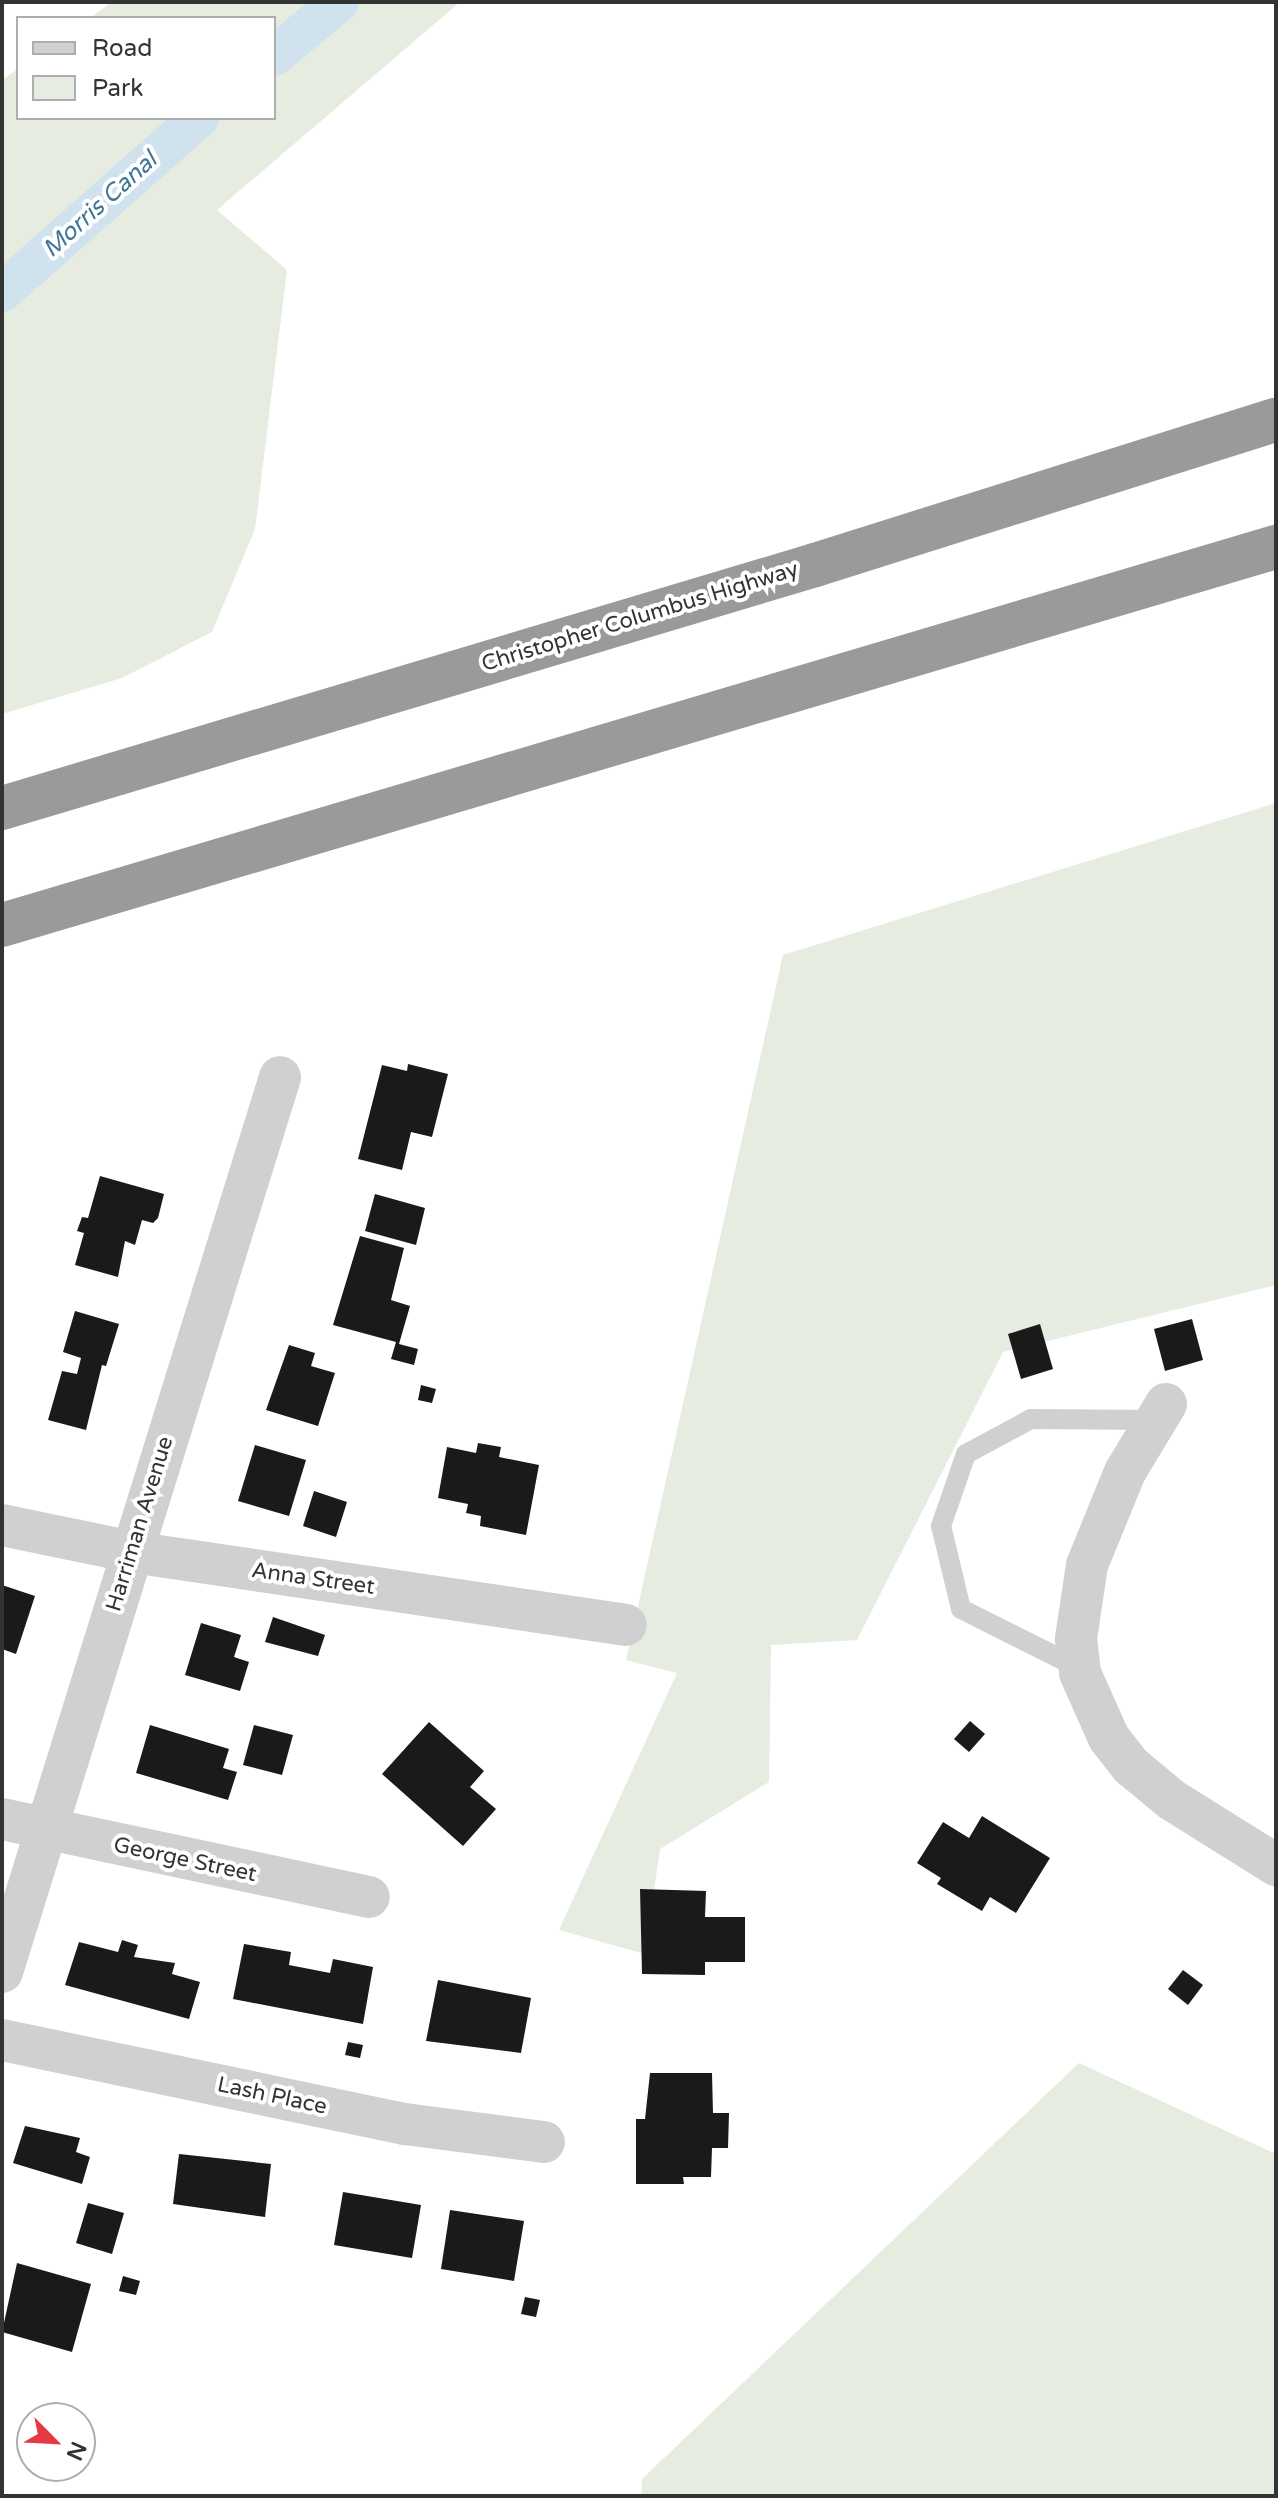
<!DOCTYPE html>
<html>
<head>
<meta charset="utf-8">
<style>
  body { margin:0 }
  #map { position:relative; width:1278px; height:2498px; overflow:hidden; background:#fff; font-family:"Varela Round",sans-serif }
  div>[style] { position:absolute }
  .green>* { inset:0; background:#e6ecdf }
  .canal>* { height:40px; margin:-20px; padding:0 20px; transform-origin:20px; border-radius:20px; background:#cfe2ee }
  .building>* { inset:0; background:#1a1a1a }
  .service>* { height:20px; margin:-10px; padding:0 10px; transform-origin:10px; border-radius:10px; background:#d0d0d0 }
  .minor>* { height:42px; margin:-21px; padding:0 21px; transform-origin:21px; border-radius:21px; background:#d0d0d0 }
  .motorway>* { height:44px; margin:-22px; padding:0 22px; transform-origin:22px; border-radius:22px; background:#9a9a9a }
  span { translate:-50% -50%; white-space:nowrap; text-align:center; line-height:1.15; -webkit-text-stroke:8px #fff; paint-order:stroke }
  .street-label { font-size:22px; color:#333 }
  .water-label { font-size:24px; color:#3f7597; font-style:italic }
  .frame { position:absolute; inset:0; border:4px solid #333; pointer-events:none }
  .legend { position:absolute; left:16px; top:16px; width:260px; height:104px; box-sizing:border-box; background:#fff; border:2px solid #adadad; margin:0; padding:10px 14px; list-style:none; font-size:24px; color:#333 }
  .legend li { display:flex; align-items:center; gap:16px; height:40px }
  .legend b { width:40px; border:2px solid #adadad }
  .north { position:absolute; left:16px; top:2402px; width:80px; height:80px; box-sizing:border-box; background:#fff; border:2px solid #adadad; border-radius:50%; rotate:114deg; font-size:22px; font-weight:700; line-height:32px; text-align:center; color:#333 }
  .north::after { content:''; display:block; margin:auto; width:28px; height:36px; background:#e63946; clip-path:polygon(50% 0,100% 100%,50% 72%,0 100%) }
</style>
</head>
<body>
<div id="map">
  <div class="green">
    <i style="clip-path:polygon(112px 2px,460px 2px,217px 210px,287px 270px,255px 529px,212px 632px,122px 678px,2px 714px,2px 80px,18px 69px,18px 118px,274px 118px,274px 18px,90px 18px)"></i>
    <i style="clip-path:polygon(1276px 803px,1276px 1285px,1003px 1352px,857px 1640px,771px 1645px,769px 1782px,660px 1849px,645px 1954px,559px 1930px,677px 1673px,626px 1660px,783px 955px)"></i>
    <i style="clip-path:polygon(1079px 2063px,1276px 2154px,1276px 2496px,641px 2496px,642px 2479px)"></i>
  </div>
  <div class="canal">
    <i style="left:274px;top:56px;width:85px;rotate:-39.7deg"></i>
    <i style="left:2px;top:292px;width:263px;rotate:-41.5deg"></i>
  </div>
  <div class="building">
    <i style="clip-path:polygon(408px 1064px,448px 1074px,432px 1137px,411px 1132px,402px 1170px,358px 1159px,382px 1065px,407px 1071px)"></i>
    <i style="clip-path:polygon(100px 1176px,164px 1194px,158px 1218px,153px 1223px,142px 1220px,135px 1245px,125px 1241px,118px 1277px,75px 1265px,84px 1233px,77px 1231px,82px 1217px,88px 1218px)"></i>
    <i style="clip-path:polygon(375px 1194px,425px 1208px,416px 1245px,365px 1231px)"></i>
    <i style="clip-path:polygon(360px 1236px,404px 1248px,391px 1300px,410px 1306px,399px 1344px,418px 1349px,414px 1365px,391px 1359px,396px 1342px,333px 1325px)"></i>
    <i style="clip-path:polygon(75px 1311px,119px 1324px,106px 1366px,102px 1365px,86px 1430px,48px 1420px,62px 1371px,77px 1374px,81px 1358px,63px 1352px)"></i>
    <i style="clip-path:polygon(1192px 1319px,1203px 1360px,1165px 1371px,1154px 1329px)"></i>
    <i style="clip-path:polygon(1040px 1324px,1053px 1369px,1021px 1379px,1008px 1334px)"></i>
    <i style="clip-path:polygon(289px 1345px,315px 1353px,311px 1366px,335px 1373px,318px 1426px,266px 1410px)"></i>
    <i style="clip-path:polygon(421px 1385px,436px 1389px,432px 1403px,418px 1400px)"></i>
    <i style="clip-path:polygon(478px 1443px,501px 1447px,499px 1457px,539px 1465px,526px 1535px,480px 1526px,481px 1516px,466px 1513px,468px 1504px,438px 1498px,447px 1447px,476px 1453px)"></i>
    <i style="clip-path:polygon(255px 1445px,306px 1460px,289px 1516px,238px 1501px)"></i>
    <i style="clip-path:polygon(314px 1491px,347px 1502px,336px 1537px,303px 1526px)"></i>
    <i style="clip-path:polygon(2px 1585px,35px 1596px,16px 1654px,2px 1649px)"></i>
    <i style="clip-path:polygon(273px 1617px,325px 1635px,318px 1656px,265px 1642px)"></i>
    <i style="clip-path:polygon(201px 1623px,241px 1635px,234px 1657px,249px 1662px,240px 1691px,185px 1675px)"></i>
    <i style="clip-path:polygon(970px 1721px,985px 1734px,969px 1752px,954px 1739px)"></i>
    <i style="clip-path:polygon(429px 1722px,484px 1771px,470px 1787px,496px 1809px,463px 1846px,382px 1774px)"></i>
    <i style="clip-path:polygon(150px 1725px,229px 1749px,223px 1768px,237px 1772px,228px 1800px,136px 1773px)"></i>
    <i style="clip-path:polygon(254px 1725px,293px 1735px,282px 1775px,243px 1765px)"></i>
    <i style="clip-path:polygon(982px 1816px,1050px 1858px,1016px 1913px,990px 1897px,982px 1911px,937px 1884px,941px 1878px,917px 1863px,943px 1822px,969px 1838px)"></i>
    <i style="clip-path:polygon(640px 1889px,706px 1891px,705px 1917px,745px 1917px,745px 1962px,705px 1962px,705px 1975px,642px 1974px)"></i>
    <i style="clip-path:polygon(122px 1940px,138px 1945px,134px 1957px,175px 1963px,172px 1974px,200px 1982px,189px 2019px,65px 1985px,79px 1942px,118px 1952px)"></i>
    <i style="clip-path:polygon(244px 1944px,291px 1952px,289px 1965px,330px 1973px,333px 1959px,373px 1967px,363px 2024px,233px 1999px)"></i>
    <i style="clip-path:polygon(1183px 1970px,1203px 1985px,1188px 2005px,1168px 1989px)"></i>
    <i style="clip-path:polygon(438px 1980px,531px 1998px,521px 2053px,426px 2041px)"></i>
    <i style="clip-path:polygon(348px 2042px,363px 2045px,360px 2058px,345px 2055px)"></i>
    <i style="clip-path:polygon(650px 2073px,712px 2073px,713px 2113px,729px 2113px,728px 2148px,712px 2148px,711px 2177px,683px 2177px,684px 2184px,636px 2184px,636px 2119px,645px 2119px)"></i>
    <i style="clip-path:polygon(25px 2126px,80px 2138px,76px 2152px,90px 2157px,82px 2184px,13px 2163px)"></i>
    <i style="clip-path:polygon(179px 2154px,271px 2164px,265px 2217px,173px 2204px)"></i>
    <i style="clip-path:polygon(343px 2192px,421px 2205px,412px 2258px,334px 2245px)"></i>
    <i style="clip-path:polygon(88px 2203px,124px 2213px,112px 2254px,76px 2243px)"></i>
    <i style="clip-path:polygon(450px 2210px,524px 2221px,514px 2281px,441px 2269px)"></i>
    <i style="clip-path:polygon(17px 2263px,91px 2284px,72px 2352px,2px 2332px)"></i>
    <i style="clip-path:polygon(123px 2276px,140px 2281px,136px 2295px,119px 2291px)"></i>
    <i style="clip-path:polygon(525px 2297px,540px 2300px,536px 2317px,521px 2314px)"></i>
  </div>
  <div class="service">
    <i style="left:1079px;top:1668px;width:132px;rotate:-153.4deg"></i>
    <i style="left:961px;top:1609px;width:85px;rotate:-103.5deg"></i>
    <i style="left:941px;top:1526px;width:76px;rotate:-70.9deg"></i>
    <i style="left:966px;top:1454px;width:74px;rotate:-28.3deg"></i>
    <i style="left:1031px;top:1419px;width:125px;rotate:0.5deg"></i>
  </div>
  <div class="minor">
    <i style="left:1166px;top:1404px;width:79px;rotate:121.1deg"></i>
    <i style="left:1125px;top:1472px;width:100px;rotate:112.2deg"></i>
    <i style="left:1087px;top:1565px;width:75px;rotate:98.5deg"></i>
    <i style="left:1076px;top:1639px;width:34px;rotate:83deg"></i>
    <i style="left:1080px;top:1673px;width:71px;rotate:66deg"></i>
    <i style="left:1109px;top:1738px;width:36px;rotate:52deg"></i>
    <i style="left:1131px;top:1766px;width:53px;rotate:39.7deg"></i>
    <i style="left:1172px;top:1800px;width:123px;rotate:32deg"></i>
    <i style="left:2px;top:1525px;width:133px;rotate:11.7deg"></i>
    <i style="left:132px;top:1552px;width:499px;rotate:8.4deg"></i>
    <i style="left:2px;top:1819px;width:375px;rotate:12deg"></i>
    <i style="left:2px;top:1972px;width:937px;rotate:-72.74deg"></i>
    <i style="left:2px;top:2040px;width:412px;rotate:11.8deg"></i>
    <i style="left:405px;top:2124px;width:140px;rotate:7.4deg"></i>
  </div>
  <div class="motorway">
    <i style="left:2px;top:808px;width:849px;rotate:-16.64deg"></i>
    <i style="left:815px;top:565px;width:483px;rotate:-17.5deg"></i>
    <i style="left:2px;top:925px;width:1329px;rotate:-16.53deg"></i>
  </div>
  <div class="street-label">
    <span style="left:640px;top:617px;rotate:-17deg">Christopher Columbus Highway</span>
    <span style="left:140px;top:1524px;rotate:-73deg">Harriman Avenue</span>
    <span style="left:313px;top:1579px;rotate:8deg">Anna Street</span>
    <span style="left:185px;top:1860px;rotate:12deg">George Street</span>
    <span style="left:272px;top:2096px;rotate:12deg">Lash Place</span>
  </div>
  <div class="water-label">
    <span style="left:100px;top:205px;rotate:-42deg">Morris Canal</span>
  </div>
  <div class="frame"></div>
  <ul class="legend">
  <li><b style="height:10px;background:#d0d0d0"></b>Road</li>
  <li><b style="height:22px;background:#e6ecdf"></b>Park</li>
  </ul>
  <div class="north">N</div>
</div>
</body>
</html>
